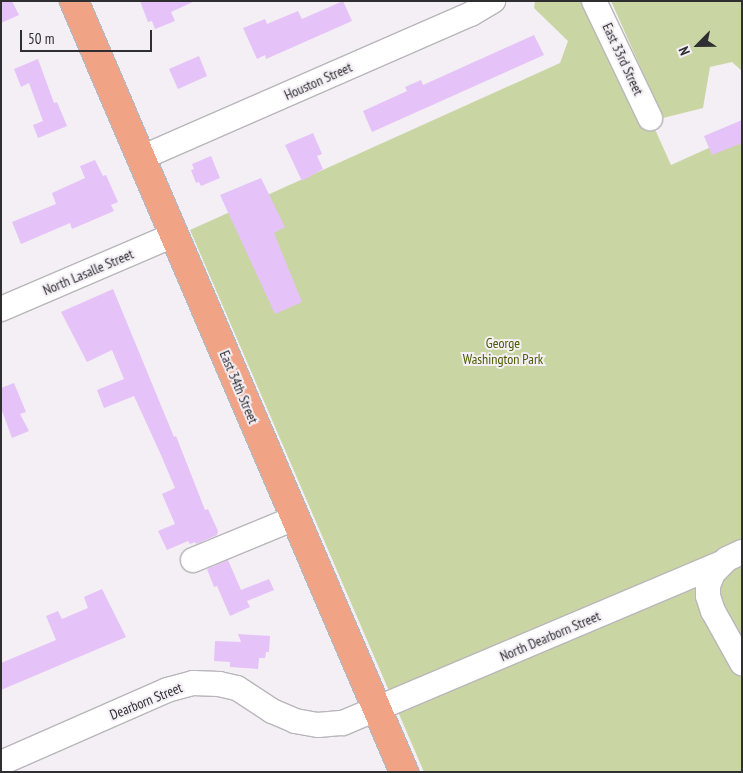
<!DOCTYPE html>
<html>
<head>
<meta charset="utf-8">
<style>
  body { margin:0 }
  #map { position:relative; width:743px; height:773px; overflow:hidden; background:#f3eff5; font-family:"PT Sans Narrow",sans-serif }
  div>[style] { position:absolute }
  .green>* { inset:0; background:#c9d6a3 }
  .building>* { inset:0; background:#e5c2f7 }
  .roads { filter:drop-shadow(1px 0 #b9b6bb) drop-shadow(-1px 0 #b9b6bb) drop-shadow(0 1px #b9b6bb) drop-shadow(0 -1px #b9b6bb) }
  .minor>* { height:24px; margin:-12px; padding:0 12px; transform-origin:12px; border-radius:12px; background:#fff }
  .major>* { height:28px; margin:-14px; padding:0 14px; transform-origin:14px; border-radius:14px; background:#f1a385 }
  span { translate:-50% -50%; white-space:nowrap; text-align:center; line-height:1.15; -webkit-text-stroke:4px #f3eff5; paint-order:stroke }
  .street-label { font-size:14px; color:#2f2e30 }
  .park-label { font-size:14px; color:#4c5a00 }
  .frame { position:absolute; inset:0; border:2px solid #2f2e30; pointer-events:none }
  .north { position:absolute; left:673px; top:20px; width:50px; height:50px; -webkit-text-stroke:4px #f3eff5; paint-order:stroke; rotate:247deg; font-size:14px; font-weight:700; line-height:20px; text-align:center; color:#2f2e30 }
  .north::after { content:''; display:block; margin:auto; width:18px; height:22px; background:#2f2e30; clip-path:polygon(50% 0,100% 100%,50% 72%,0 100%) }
  .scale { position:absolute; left:20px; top:30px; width:132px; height:22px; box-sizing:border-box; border:2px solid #2f2e30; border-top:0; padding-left:6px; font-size:15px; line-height:18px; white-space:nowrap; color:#2f2e30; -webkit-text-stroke:4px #f3eff5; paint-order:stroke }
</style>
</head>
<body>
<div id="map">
  <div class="green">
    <i style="clip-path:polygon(535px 1px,591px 1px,614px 38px,671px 165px,742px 133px,742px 772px,424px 772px,190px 230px,560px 63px,568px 41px,534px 8px)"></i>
    <i style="clip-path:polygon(611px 1px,742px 1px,742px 71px,732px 62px,710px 67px,703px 108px,663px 118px)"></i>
  </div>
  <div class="building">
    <i style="clip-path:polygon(1px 1px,12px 1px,19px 15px,1px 23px)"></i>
    <i style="clip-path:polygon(140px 1px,195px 1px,171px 12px,175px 21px,155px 29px,152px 21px,148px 22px)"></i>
    <i style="clip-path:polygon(343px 1px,352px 21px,266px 59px,265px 55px,257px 59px,243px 28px,265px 19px,267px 24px,298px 11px,302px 19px)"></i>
    <i style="clip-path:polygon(534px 35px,544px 55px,372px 132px,363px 111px,407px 91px,405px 87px,421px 80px,423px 85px)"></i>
    <i style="clip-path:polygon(199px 56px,207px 76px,178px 89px,169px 69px)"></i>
    <i style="clip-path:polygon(38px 59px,54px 103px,57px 102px,67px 126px,38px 138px,33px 125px,43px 121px,29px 83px,21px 87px,14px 69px)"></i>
    <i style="clip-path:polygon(742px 120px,742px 143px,712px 155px,704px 136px)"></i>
    <i style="clip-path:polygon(313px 133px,322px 154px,317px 156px,323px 169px,302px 181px,285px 145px)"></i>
    <i style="clip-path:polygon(211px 156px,220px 178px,201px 186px,199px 182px,196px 183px,191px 170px,194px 169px,192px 164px)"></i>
    <i style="clip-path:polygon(95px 160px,103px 176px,106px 175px,118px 202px,111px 205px,114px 211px,72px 229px,70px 223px,21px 244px,12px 222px,56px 204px,52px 193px,85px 178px,80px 166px)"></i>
    <i style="clip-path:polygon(261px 178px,285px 227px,274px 233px,302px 302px,275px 314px,220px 195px)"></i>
    <i style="clip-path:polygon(113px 289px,174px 437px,176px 436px,205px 510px,208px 509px,218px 531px,217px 535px,196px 544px,195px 542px,190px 544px,188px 541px,167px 550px,158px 531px,175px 524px,162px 494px,175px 488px,161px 455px,134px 396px,104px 408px,97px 390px,124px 379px,112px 350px,87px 362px,61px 312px)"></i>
    <i style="clip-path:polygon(14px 383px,26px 412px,20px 414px,29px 431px,12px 438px,1px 408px,1px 388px)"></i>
    <i style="clip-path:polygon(228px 560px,241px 590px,269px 579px,274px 590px,247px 601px,250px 607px,230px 616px,217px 586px,214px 587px,207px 569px)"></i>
    <i style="clip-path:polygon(102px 589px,126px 637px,1px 690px,1px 663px,56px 640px,46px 616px,58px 611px,62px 619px,88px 608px,84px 597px)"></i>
    <i style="clip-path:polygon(238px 634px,270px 636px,269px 652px,266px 652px,265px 658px,259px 658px,258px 669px,230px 667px,230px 662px,214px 661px,215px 641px,241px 642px)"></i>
  </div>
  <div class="roads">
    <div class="minor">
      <i style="left:594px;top:1px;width:130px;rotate:64.4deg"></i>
      <i style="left:141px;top:158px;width:360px;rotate:-23.6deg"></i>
      <i style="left:471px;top:14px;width:26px;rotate:-31deg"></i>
      <i style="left:1px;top:309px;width:188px;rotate:-23.2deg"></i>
      <i style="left:742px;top:552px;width:17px;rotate:155deg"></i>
      <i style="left:727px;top:559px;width:20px;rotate:135deg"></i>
      <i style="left:713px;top:573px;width:14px;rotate:111deg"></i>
      <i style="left:708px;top:586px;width:10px;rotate:90deg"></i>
      <i style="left:708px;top:596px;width:16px;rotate:72deg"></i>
      <i style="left:713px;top:611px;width:60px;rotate:60.9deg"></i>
      <i style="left:193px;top:560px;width:110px;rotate:-22.4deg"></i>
      <i style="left:1px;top:763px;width:181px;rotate:-23.7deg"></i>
      <i style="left:167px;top:690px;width:27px;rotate:-15deg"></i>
      <i style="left:193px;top:683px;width:26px;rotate:2deg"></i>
      <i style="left:219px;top:684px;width:18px;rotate:13deg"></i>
      <i style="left:237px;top:688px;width:42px;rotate:33.3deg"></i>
      <i style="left:272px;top:711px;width:25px;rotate:23deg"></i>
      <i style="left:295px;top:721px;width:23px;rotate:10deg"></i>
      <i style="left:318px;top:725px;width:25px;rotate:-5deg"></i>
      <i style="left:343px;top:723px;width:411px;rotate:-22.9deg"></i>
    </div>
    <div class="major">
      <i style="left:74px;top:1px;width:839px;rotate:66.83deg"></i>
    </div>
  </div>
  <div class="street-label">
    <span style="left:623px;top:59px;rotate:65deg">East 33rd Street</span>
    <span style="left:318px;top:81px;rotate:-24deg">Houston Street</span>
    <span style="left:88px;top:272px;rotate:-23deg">North Lasalle Street</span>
    <span style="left:239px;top:387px;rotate:67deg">East 34th Street</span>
    <span style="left:550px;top:636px;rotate:-23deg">North Dearborn Street</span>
    <span style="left:146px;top:701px;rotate:-22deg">Dearborn Street</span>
  </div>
  <div class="park-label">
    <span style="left:503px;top:351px">George<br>Washington Park</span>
  </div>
  <div class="frame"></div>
  <div class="north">N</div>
  <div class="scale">50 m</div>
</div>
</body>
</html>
